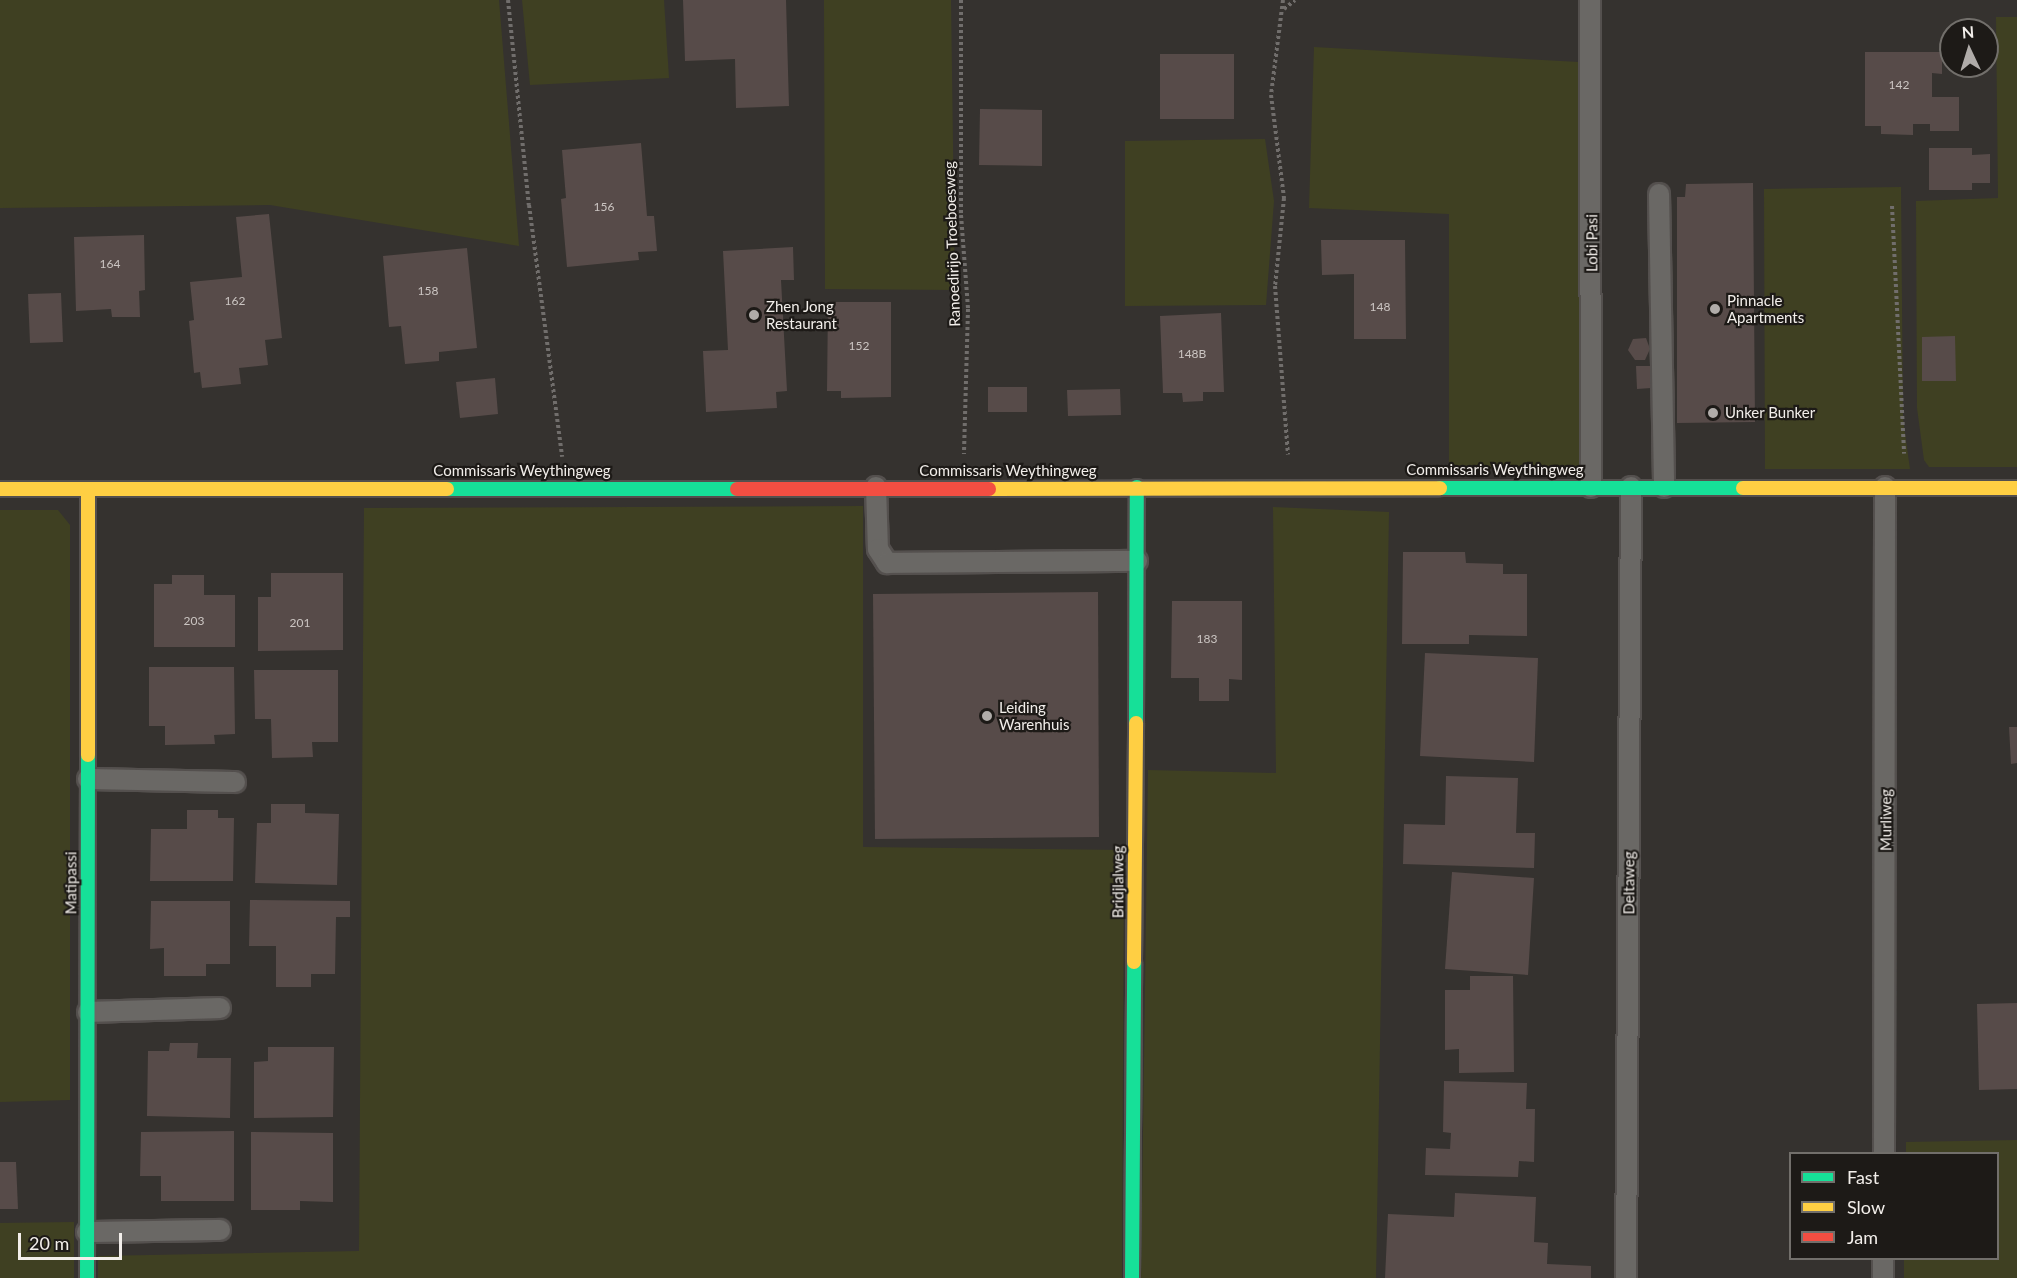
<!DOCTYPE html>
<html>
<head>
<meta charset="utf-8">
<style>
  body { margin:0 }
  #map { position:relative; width:2017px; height:1278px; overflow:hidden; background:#35322f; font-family:Lato,sans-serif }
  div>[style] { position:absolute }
  .green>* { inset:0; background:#3f4022 }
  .building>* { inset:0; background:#574b49 }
  .path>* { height:4px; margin-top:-2px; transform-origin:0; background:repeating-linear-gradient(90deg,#716e6c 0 3px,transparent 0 6px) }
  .roads { filter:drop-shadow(2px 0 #54504e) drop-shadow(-2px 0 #54504e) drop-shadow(0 2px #54504e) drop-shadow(0 -2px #54504e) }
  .lane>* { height:20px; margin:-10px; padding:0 10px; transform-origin:10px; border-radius:10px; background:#6a6865 }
  .fast>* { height:14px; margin:-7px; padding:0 7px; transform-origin:7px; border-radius:7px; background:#16e098 }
  .slow>* { height:14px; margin:-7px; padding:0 7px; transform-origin:7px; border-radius:7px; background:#ffcf43 }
  .jam>* { height:14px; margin:-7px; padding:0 7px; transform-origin:7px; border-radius:7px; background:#f24e42 }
  .dots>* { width:16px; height:16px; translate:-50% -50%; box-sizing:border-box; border:3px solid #1d1a17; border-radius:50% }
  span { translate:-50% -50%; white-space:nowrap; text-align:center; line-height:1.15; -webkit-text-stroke:4.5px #1d1a17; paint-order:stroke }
  .number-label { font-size:12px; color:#cbc5c2 }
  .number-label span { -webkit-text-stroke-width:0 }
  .street-label { font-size:15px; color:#f2eeea }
  .poi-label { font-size:15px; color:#f2eeea }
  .left { translate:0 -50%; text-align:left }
  .legend { position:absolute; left:1789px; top:1152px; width:210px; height:108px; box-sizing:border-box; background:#1d1a17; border:2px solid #726f6b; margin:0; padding:8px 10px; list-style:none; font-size:18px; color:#f2eeea }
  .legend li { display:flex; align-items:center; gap:12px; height:30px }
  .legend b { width:30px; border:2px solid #726f6b }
  .north { position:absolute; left:1939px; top:18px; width:60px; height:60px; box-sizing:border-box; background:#1d1a17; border:2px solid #726f6b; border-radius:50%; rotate:356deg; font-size:16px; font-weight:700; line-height:24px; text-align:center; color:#f2eeea }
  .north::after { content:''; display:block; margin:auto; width:21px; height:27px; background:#b0aca9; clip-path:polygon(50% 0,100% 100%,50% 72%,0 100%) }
  .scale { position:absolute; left:18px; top:1233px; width:104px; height:27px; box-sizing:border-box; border:3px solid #f2eeea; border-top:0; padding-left:8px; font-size:18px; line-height:21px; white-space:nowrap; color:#f2eeea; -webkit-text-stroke:4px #1d1a17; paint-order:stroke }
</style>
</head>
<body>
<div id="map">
  <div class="green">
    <i style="clip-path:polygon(0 0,499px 0,519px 246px,270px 205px,0 208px)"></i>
    <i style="clip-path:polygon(522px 0,664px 0,669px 78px,530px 85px)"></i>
    <i style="clip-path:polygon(824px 0,951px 0,955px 290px,825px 289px)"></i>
    <i style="clip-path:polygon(1996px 17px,2017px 17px,2017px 467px,1929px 467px,1924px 460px,1917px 408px,1916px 201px,1998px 198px)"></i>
    <i style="clip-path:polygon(1314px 47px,1579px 62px,1581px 464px,1574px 469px,1449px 468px,1449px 214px,1309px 208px)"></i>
    <i style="clip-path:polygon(1265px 139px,1274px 201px,1266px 305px,1125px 306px,1125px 141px)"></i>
    <i style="clip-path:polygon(1901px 187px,1903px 419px,1910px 469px,1765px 469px,1764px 189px)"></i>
    <i style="clip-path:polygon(863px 506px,863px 847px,1124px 850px,1122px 1278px,98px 1278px,98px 1256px,359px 1251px,364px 508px)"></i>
    <i style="clip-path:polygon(1273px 507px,1389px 512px,1376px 1278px,1141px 1278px,1148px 770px,1276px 773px)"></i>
    <i style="clip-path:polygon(0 510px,58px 510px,70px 525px,70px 1100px,0 1102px)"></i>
    <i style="clip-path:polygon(2017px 1140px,2017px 1278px,1904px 1278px,1904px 1259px,1998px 1258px,1998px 1154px,1906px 1153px,1906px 1142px)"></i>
    <i style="clip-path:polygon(74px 1222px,74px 1278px,0 1278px,0 1223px)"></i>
  </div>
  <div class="building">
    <i style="clip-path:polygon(683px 0,786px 0,789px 106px,736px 108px,735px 59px,685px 61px)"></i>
    <i style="clip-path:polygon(1865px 52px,1942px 52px,1942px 74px,1932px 73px,1932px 97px,1959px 97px,1959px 131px,1930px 131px,1930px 124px,1913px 124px,1913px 135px,1881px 134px,1881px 126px,1865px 126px)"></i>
    <i style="clip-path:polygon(1160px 54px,1234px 54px,1234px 119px,1160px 119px)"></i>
    <i style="clip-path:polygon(980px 109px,1042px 110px,1042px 166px,979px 165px)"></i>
    <i style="clip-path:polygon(641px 143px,647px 216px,654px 216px,657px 251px,638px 252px,639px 260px,567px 267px,561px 199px,566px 198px,562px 150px)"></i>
    <i style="clip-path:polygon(1929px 148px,1972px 148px,1972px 155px,1990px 154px,1990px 183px,1972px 183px,1972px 190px,1929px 190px)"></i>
    <i style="clip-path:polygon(1753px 183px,1755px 422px,1677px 423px,1677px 197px,1685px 197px,1686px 184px)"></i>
    <i style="clip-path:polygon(269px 214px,282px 338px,265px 340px,268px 365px,239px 368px,241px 384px,202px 388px,200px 372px,194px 373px,189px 321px,194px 320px,190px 282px,242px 277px,236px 217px)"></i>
    <i style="clip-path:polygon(144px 235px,145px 290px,139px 291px,140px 317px,112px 317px,111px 309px,76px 311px,74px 237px)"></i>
    <i style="clip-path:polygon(1321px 240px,1405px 240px,1406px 339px,1354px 339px,1354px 274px,1322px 275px)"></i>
    <i style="clip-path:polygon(793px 247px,794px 280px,781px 280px,787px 391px,776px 392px,777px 408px,706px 412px,703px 351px,728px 350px,723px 251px)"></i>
    <i style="clip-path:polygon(467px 248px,477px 348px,439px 352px,439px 361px,405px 364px,401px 326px,389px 327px,383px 256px)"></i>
    <i style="clip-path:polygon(61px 293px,63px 342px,30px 343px,28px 294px)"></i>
    <i style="clip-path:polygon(828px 302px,891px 302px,891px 397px,841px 398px,841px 391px,827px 391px)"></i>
    <i style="clip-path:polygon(1221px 313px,1224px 392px,1203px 392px,1203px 401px,1183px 402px,1182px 393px,1163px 393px,1160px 316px)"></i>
    <i style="clip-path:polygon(1955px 336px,1956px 381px,1922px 381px,1922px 337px)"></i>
    <i style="clip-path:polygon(1646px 338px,1650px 349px,1645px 360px,1635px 360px,1628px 350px,1633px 339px)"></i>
    <i style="clip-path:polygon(1636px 366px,1651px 366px,1651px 388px,1637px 389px)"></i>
    <i style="clip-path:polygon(495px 378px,498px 414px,460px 418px,456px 382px)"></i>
    <i style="clip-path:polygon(988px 387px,1027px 387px,1027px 412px,988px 412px)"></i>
    <i style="clip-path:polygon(1120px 389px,1121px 415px,1068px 416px,1067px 390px)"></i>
    <i style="clip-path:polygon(1403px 552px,1465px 552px,1466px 563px,1503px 564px,1503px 574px,1527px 574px,1527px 636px,1469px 635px,1469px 644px,1402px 644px)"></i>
    <i style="clip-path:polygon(271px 573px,343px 573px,343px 650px,258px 651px,258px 597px,271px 597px)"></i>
    <i style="clip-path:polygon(172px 575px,204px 575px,204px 595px,235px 595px,235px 647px,154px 647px,154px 584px,172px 584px)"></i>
    <i style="clip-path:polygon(1098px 592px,1099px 837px,875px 839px,873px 594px)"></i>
    <i style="clip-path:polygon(1172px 601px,1242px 601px,1242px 680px,1229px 679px,1229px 701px,1199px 701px,1199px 678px,1171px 678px)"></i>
    <i style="clip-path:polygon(1425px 653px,1538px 658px,1534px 762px,1420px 756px)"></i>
    <i style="clip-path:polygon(149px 667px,234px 667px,235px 734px,214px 735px,215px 744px,165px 745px,165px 726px,149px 726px)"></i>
    <i style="clip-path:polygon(254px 670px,338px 670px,338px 742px,312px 742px,313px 757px,272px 758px,271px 719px,255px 719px)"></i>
    <i style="clip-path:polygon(2009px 727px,2017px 727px,2017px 763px,2011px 764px)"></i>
    <i style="clip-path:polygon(1446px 776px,1518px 778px,1516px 833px,1535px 833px,1534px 868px,1403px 864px,1404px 824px,1445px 825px)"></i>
    <i style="clip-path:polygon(271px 804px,305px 804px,305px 813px,339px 814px,337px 885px,255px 883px,257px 823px,271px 823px)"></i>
    <i style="clip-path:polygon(187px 810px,218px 810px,218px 818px,234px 818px,233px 881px,150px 881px,151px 829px,187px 829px)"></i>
    <i style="clip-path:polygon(1452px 872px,1534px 878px,1528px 975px,1445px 969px)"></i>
    <i style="clip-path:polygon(250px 900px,350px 901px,350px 917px,336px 917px,335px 974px,311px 974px,311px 987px,276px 987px,276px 946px,249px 946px)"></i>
    <i style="clip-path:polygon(151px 901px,230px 901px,230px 964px,206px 964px,206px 976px,164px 976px,164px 948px,150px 949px)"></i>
    <i style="clip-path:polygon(1470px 976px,1513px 976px,1514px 1072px,1459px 1073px,1459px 1049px,1445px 1050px,1445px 990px,1470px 990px)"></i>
    <i style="clip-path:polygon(2017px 1003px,2017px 1089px,1979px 1090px,1977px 1004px)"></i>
    <i style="clip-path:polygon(170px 1043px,198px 1043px,197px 1058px,231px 1058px,230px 1118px,147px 1116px,148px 1051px,169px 1051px)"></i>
    <i style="clip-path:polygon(268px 1047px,334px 1047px,333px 1117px,254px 1118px,254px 1062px,268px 1061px)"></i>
    <i style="clip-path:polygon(1444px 1081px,1527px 1083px,1526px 1109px,1535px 1109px,1534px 1162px,1519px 1161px,1518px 1177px,1425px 1175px,1426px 1148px,1450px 1149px,1451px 1133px,1443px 1132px)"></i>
    <i style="clip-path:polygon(234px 1131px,234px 1201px,161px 1201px,161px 1176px,140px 1176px,141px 1132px)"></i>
    <i style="clip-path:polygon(251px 1132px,333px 1133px,333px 1202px,300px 1201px,300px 1210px,251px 1210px)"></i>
    <i style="clip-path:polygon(0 1162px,16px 1162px,18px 1209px,0 1209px)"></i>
    <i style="clip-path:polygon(1455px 1193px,1536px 1197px,1534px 1242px,1548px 1243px,1547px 1264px,1591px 1266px,1591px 1278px,1385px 1278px,1388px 1214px,1454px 1217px)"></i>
  </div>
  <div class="path">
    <i style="left:508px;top:0;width:206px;rotate:84.2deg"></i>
    <i style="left:529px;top:205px;width:254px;rotate:82.5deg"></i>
    <i style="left:961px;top:0;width:215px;rotate:90deg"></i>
    <i style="left:961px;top:215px;width:94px;rotate:85.7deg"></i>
    <i style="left:968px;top:309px;width:145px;rotate:91.6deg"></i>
    <i style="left:1283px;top:0;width:96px;rotate:97.2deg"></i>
    <i style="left:1271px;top:95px;width:104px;rotate:82.8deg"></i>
    <i style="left:1284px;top:198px;width:88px;rotate:95.8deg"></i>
    <i style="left:1275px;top:286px;width:169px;rotate:85.6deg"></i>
    <i style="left:1284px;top:9px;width:14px;rotate:-39deg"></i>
    <i style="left:1892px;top:206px;width:248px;rotate:87.2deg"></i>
  </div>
  <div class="roads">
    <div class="lane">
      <i style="left:1590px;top:0;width:487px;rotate:89.9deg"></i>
      <i style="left:1659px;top:194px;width:293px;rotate:89deg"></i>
      <i style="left:876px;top:487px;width:62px;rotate:88.2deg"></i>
      <i style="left:878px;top:549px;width:17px;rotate:57deg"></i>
      <i style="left:887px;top:563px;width:250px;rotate:-0.5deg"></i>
      <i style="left:88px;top:779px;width:147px;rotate:1.2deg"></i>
      <i style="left:88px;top:1012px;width:132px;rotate:-1.7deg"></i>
      <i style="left:1884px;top:1154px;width:667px;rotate:-89.91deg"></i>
      <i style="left:87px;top:1232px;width:133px;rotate:-0.9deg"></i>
      <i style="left:1626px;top:1278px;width:791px;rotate:-89.64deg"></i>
      <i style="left:1883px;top:1278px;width:20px;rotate:-90deg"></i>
    </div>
    <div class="fast">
      <i style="left:1440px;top:488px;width:303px"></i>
      <i style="left:447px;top:489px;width:290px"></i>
      <i style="left:1136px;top:723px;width:236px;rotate:-89.8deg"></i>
      <i style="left:87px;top:1278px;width:523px;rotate:-89.89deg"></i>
      <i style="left:1132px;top:1278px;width:316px;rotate:-89.6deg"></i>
    </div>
    <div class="slow">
      <i style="left:1743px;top:488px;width:274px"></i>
      <i style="left:0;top:489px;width:447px"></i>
      <i style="left:989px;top:489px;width:451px;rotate:-0.1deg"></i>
      <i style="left:88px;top:755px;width:266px;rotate:-90deg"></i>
      <i style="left:1134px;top:962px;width:239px;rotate:-89.5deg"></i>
    </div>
    <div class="jam">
      <i style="left:737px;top:489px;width:252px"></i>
    </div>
  </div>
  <div class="dots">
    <i style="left:1715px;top:309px;background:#b0aca9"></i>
    <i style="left:754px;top:315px;background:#b0aca9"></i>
    <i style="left:1713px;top:413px;background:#b0aca9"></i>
    <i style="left:987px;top:716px;background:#b0aca9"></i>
  </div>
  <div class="number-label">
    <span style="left:1899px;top:85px">142</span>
    <span style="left:604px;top:207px">156</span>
    <span style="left:110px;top:264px">164</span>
    <span style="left:428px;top:291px">158</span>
    <span style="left:235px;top:301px">162</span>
    <span style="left:1380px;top:307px">148</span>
    <span style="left:859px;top:346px">152</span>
    <span style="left:1192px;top:354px">148B</span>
    <span style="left:194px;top:621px">203</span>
    <span style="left:300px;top:623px">201</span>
    <span style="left:1207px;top:639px">183</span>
  </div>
  <div class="street-label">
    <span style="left:1592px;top:243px;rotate:-90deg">Lobi Pasi</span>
    <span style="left:952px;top:244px;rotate:-92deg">Ranoedirijo Troeboesweg</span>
    <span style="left:1495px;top:470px">Commissaris Weythingweg</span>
    <span style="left:522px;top:471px">Commissaris Weythingweg</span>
    <span style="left:1008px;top:471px">Commissaris Weythingweg</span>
    <span style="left:1886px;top:820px;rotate:-90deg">Murliweg</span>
    <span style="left:1118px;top:882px;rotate:-90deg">Bridjlalweg</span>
    <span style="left:71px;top:883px;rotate:-90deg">Matipassi</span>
    <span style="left:1629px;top:883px;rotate:-90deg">Deltaweg</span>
  </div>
  <div class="poi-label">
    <span class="left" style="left:1727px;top:309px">Pinnacle<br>Apartments</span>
    <span class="left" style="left:766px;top:315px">Zhen Jong<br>Restaurant</span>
    <span class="left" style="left:1725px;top:413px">Unker Bunker</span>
    <span class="left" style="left:999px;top:716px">Leiding<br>Warenhuis</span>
  </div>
  <ul class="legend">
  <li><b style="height:8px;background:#16e098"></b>Fast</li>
  <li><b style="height:8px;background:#ffcf43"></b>Slow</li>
  <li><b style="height:8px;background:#f24e42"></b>Jam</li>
  </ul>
  <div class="north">N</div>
  <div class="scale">20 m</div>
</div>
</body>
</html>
